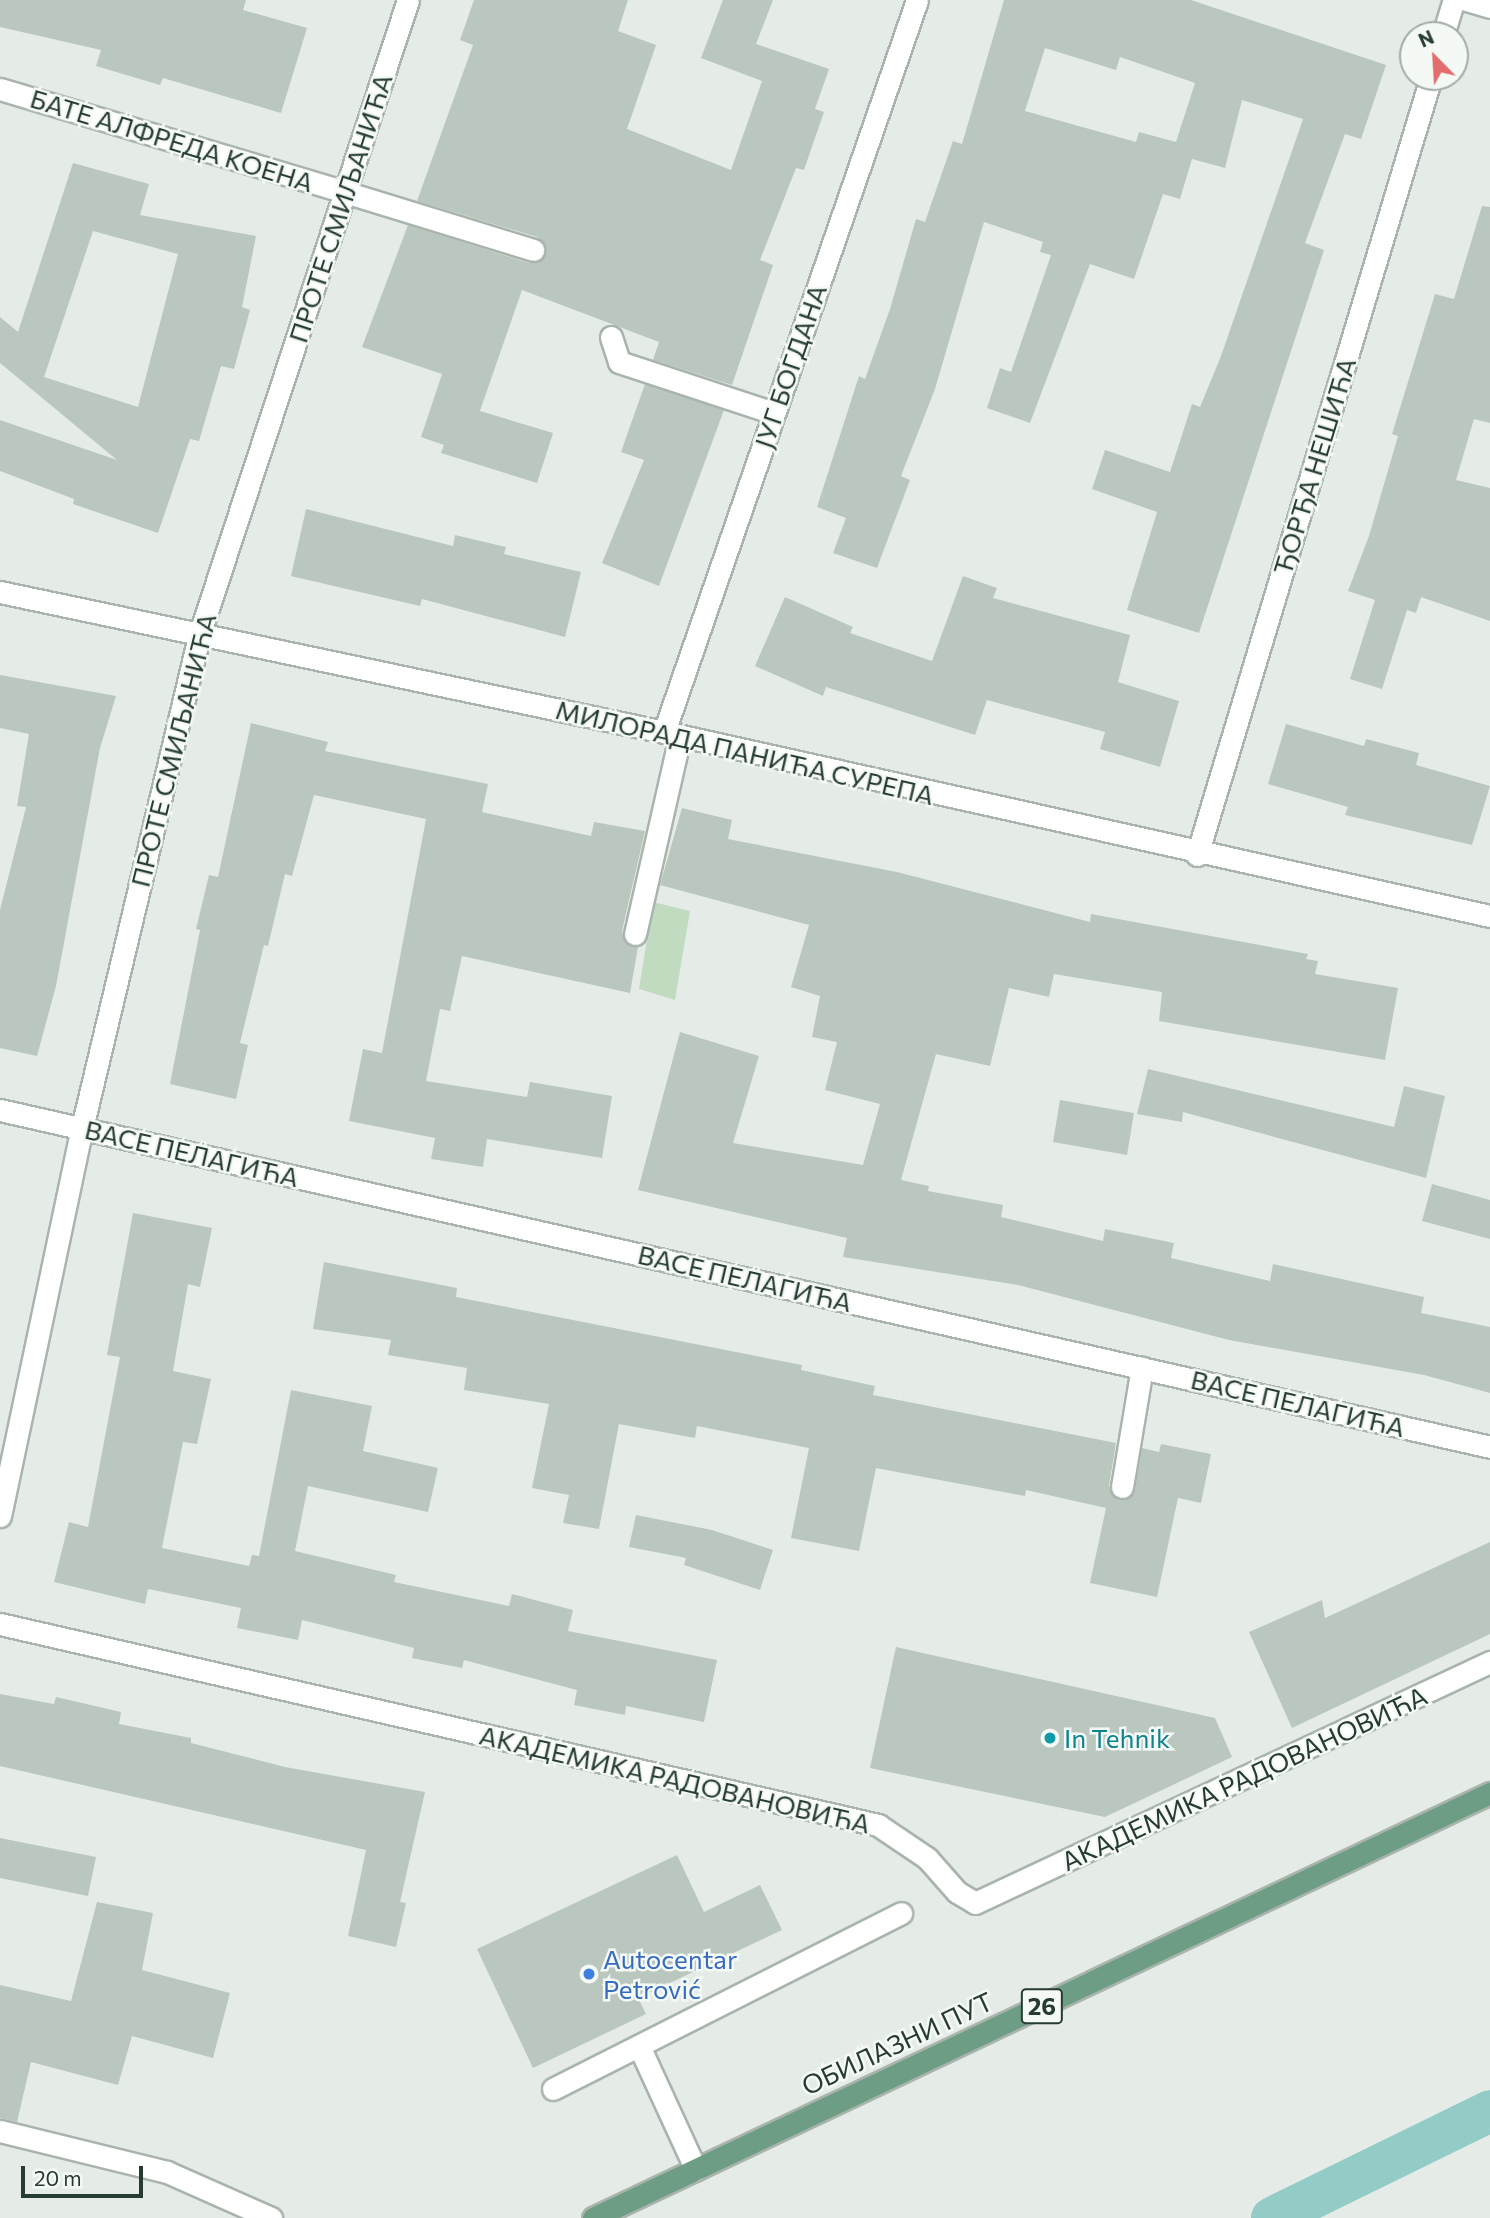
<!DOCTYPE html>
<html>
<head>
<meta charset="utf-8">
<style>
  body { margin:0 }
  #map { position:relative; width:1490px; height:2218px; overflow:hidden; background:#e5ece7; font-family:Commissioner,sans-serif }
  div>[style] { position:absolute }
  .green>* { inset:0; background:#c0dbc0 }
  .canal>* { height:42px; margin:-21px; padding:0 21px; transform-origin:21px; border-radius:21px; background:#93cbc6 }
  .building>* { inset:0; background:#bac7bf }
  .roads { filter:drop-shadow(2px 0 #a8b4ac) drop-shadow(-2px 0 #a8b4ac) drop-shadow(0 2px #a8b4ac) drop-shadow(0 -2px #a8b4ac) }
  .service>* { height:21px; margin:-10.5px; padding:0 10.5px; transform-origin:10.5px; border-radius:10.5px; background:#fff }
  .minor>* { height:21px; margin:-10.5px; padding:0 10.5px; transform-origin:10.5px; border-radius:10.5px; background:#fff }
  .primary>* { height:21px; margin:-10.5px; padding:0 10.5px; transform-origin:10.5px; border-radius:10.5px; background:#6e9d85 }
  .dots>* { width:19px; height:19px; translate:-50% -50%; box-sizing:border-box; border:4px solid #f5f9f6; border-radius:50% }
  span { translate:-50% -50%; white-space:nowrap; text-align:center; line-height:1.15; -webkit-text-stroke:5px #f5f9f6; paint-order:stroke }
  .shield-label span { padding:2px 5px; background:#f5f9f6; border:2px solid; border-radius:5px; -webkit-text-stroke-width:0 }
  .shield-label { font-size:24px; color:#263c30; font-weight:700 }
  .street-label { font-size:26px; color:#263c30 }
  .culture-label { font-size:26px; color:#0d838f }
  .left { translate:0 -50%; text-align:left }
  .shop-label { font-size:26px; color:#366cbe }
  .north { position:absolute; left:1399px; top:21px; width:70px; height:70px; box-sizing:border-box; background:#f5f9f6; border:2px solid #a2ada7; border-radius:50%; rotate:336deg; font-size:19px; font-weight:700; line-height:28px; text-align:center; color:#263c30 }
  .north::after { content:''; display:block; margin:auto; width:24px; height:32px; background:#e36c6c; clip-path:polygon(50% 0,100% 100%,50% 72%,0 100%) }
  .scale { position:absolute; left:21px; top:2166px; width:122px; height:32px; box-sizing:border-box; border:4px solid #263c30; border-top:0; padding-left:9px; font-size:21px; line-height:24px; white-space:nowrap; color:#263c30; -webkit-text-stroke:5px #f5f9f6; paint-order:stroke }
</style>
</head>
<body>
<div id="map">
  <div class="green">
    <i style="clip-path:polygon(653px 902px,690px 911px,675px 1000px,639px 989px)"></i>
  </div>
  <div class="canal">
    <i style="left:1272px;top:2218px;width:243px;rotate:-26.1deg"></i>
  </div>
  <div class="building">
    <i style="clip-path:polygon(0 0,246px 0,243px 10px,307px 28px,281px 113px,163px 78px,160px 85px,96px 66px,101px 50px,0 27px)"></i>
    <i style="clip-path:polygon(474px 0,628px 0,618px 31px,656px 45px,627px 129px,731px 170px,762px 81px,701px 58px,723px 0,773px 0,756px 44px,829px 69px,815px 109px,824px 112px,804px 170px,796px 168px,760px 260px,773px 265px,732px 385px,653px 360px,659px 342px,522px 290px,480px 411px,553px 433px,537px 483px,441px 453px,444px 445px,421px 437px,442px 374px,362px 347px,408px 225px,529px 263px,545px 254px,537px 237px,417px 201px,473px 45px,460px 40px)"></i>
    <i style="clip-path:polygon(evenodd,1004px 0,1191px 0,1386px 65px,1361px 139px,1345px 134px,1305px 243px,1324px 250px,1199px 633px,1127px 610px,1157px 512px,1092px 489px,1105px 450px,1170px 472px,1192px 404px,1200px 407px,1221px 356px,1303px 119px,1242px 100px,1225px 168px,1192px 159px,1180px 199px,1163px 194px,1134px 279px,1090px 264px,1030px 423px,987px 408px,1000px 368px,1011px 372px,1051px 255px,1040px 252px,1043px 242px,984px 222px,935px 389px,901px 476px,910px 480px,877px 568px,833px 553px,846px 518px,817px 507px,859px 376px,865px 379px,890px 309px,916px 219px,925px 222px,953px 141px,962px 144px,1004px 0,1045px 48px,1116px 70px,1120px 57px,1195px 83px,1176px 142px,1139px 132px,1136px 142px,1025px 111px,1045px 48px)"></i>
    <i style="clip-path:polygon(evenodd,73px 163px,149px 184px,140px 215px,256px 236px,242px 307px,250px 310px,234px 369px,221px 366px,199px 441px,190px 439px,158px 533px,73px 504px,74px 499px,0 471px,0 420px,117px 460px,0 363px,0 317px,18px 332px,73px 163px,93px 231px,178px 254px,138px 407px,44px 377px,93px 231px)"></i>
    <i style="clip-path:polygon(1482px 206px,1490px 207px,1490px 423px,1474px 419px,1456px 480px,1490px 488px,1490px 621px,1421px 597px,1416px 613px,1407px 610px,1382px 689px,1350px 679px,1375px 600px,1348px 591px,1369px 536px,1398px 436px,1392px 434px,1435px 294px,1454px 299px)"></i>
    <i style="clip-path:polygon(645px 384px,724px 410px,659px 586px,602px 563px,644px 460px,621px 452px)"></i>
    <i style="clip-path:polygon(306px 509px,453px 546px,455px 535px,506px 547px,504px 554px,581px 572px,565px 637px,422px 599px,420px 606px,291px 576px)"></i>
    <i style="clip-path:polygon(963px 576px,997px 588px,993px 598px,1130px 635px,1118px 682px,1179px 701px,1160px 767px,1100px 749px,1105px 732px,987px 700px,975px 735px,826px 687px,823px 696px,755px 666px,785px 597px,853px 627px,850px 633px,932px 661px)"></i>
    <i style="clip-path:polygon(0 675px,116px 696px,100px 748px,56px 986px,37px 1056px,0 1048px,0 910px,26px 807px,17px 806px,29px 734px,0 728px)"></i>
    <i style="clip-path:polygon(251px 723px,328px 742px,325px 751px,488px 784px,482px 812px,591px 836px,594px 822px,645px 831px,622px 931px,626px 943px,638px 947px,630px 993px,462px 956px,450px 1011px,440px 1009px,426px 1081px,527px 1097px,530px 1082px,612px 1096px,602px 1158px,487px 1139px,483px 1167px,431px 1159px,435px 1138px,349px 1121px,363px 1049px,382px 1053px,426px 819px,314px 795px,292px 876px,285px 874px,268px 946px,264px 945px,240px 1043px,248px 1045px,236px 1099px,170px 1084px,200px 930px,196px 929px,209px 875px,218px 877px)"></i>
    <i style="clip-path:polygon(1286px 724px,1364px 746px,1366px 739px,1419px 753px,1416px 765px,1490px 786px,1472px 845px,1345px 815px,1348px 807px,1268px 784px)"></i>
    <i style="clip-path:polygon(682px 808px,732px 820px,728px 839px,897px 872px,1090px 922px,1091px 914px,1308px 954px,1306px 959px,1318px 961px,1315px 974px,1398px 988px,1385px 1060px,1159px 1021px,1162px 992px,1054px 974px,1049px 997px,1009px 988px,990px 1066px,936px 1054px,901px 1180px,929px 1186px,928px 1191px,1003px 1205px,1001px 1217px,1103px 1241px,1105px 1229px,1174px 1243px,1171px 1258px,1270px 1281px,1273px 1264px,1424px 1297px,1421px 1313px,1490px 1327px,1490px 1393px,1424px 1375px,1229px 1340px,1018px 1285px,843px 1257px,847px 1238px,638px 1190px,680px 1032px,759px 1056px,733px 1143px,863px 1165px,880px 1104px,825px 1090px,837px 1042px,812px 1037px,820px 996px,791px 987px,809px 925px,660px 885px)"></i>
    <i style="clip-path:polygon(1148px 1069px,1394px 1127px,1404px 1086px,1445px 1096px,1426px 1178px,1183px 1112px,1182px 1122px,1137px 1114px)"></i>
    <i style="clip-path:polygon(1060px 1100px,1134px 1113px,1127px 1155px,1053px 1142px)"></i>
    <i style="clip-path:polygon(1432px 1184px,1490px 1200px,1490px 1239px,1422px 1221px)"></i>
    <i style="clip-path:polygon(133px 1213px,212px 1228px,200px 1287px,188px 1284px,173px 1371px,211px 1379px,197px 1444px,183px 1442px,162px 1548px,249px 1566px,252px 1555px,259px 1556px,291px 1390px,372px 1406px,363px 1451px,438px 1468px,428px 1512px,308px 1486px,295px 1551px,396px 1575px,394px 1582px,509px 1606px,512px 1594px,573px 1610px,568px 1631px,717px 1660px,704px 1722px,626px 1706px,625px 1715px,574px 1705px,577px 1690px,464px 1660px,462px 1668px,412px 1658px,414px 1648px,302px 1620px,298px 1640px,237px 1628px,241px 1608px,148px 1589px,145px 1604px,54px 1582px,69px 1522px,88px 1527px,120px 1357px,107px 1355px)"></i>
    <i style="clip-path:polygon(324px 1262px,457px 1288px,456px 1297px,802px 1365px,801px 1370px,875px 1386px,873px 1395px,1116px 1443px,1109px 1486px,1119px 1500px,1135px 1490px,1142px 1448px,1159px 1452px,1161px 1444px,1211px 1454px,1201px 1503px,1178px 1498px,1157px 1597px,1090px 1583px,1106px 1508px,1026px 1490px,1025px 1496px,876px 1468px,859px 1551px,791px 1538px,809px 1448px,697px 1426px,695px 1438px,619px 1424px,599px 1529px,563px 1523px,569px 1495px,532px 1488px,549px 1404px,464px 1390px,467px 1368px,388px 1355px,391px 1340px,313px 1329px)"></i>
    <i style="clip-path:polygon(636px 1515px,712px 1530px,773px 1550px,760px 1590px,684px 1565px,686px 1558px,629px 1547px)"></i>
    <i style="clip-path:polygon(1490px 1542px,1490px 1634px,1292px 1728px,1249px 1632px,1322px 1600px,1325px 1618px)"></i>
    <i style="clip-path:polygon(896px 1647px,1215px 1718px,1232px 1757px,1105px 1817px,870px 1768px)"></i>
    <i style="clip-path:polygon(0 1694px,54px 1704px,56px 1697px,121px 1712px,119px 1724px,191px 1738px,191px 1743px,285px 1767px,425px 1792px,400px 1902px,406px 1903px,396px 1947px,348px 1936px,366px 1850px,0 1766px)"></i>
    <i style="clip-path:polygon(0 1838px,96px 1857px,88px 1896px,0 1878px)"></i>
    <i style="clip-path:polygon(677px 1855px,704px 1912px,760px 1885px,782px 1930px,638px 1998px,646px 2014px,533px 2068px,477px 1949px)"></i>
    <i style="clip-path:polygon(97px 1902px,153px 1913px,142px 1970px,230px 1993px,213px 2058px,132px 2036px,118px 2085px,31px 2062px,17px 2122px,0 2118px,0 1985px,71px 2001px)"></i>
  </div>
  <div class="roads">
    <div class="service">
      <i style="left:345px;top:192px;width:197px;rotate:17.1deg"></i>
      <i style="left:611px;top:337px;width:26px;rotate:72deg"></i>
      <i style="left:619px;top:362px;width:163px;rotate:18.2deg"></i>
      <i style="left:635px;top:934px;width:203px;rotate:-77.2deg"></i>
      <i style="left:1122px;top:1487px;width:121px;rotate:-80.5deg"></i>
      <i style="left:639px;top:2046px;width:136px;rotate:65.3deg"></i>
      <i style="left:553px;top:2089px;width:390px;rotate:-26.8deg"></i>
    </div>
    <div class="minor">
      <i style="left:1466px;top:0;width:25px;rotate:16deg"></i>
      <i style="left:1443px;top:35px;width:37px;rotate:-73deg"></i>
      <i style="left:0;top:89px;width:360px;rotate:16.6deg"></i>
      <i style="left:0;top:592px;width:679px;rotate:11.91deg"></i>
      <i style="left:664px;top:732px;width:846px;rotate:12.56deg"></i>
      <i style="left:664px;top:732px;width:774px;rotate:-70.93deg"></i>
      <i style="left:1197px;top:855px;width:812px;rotate:-73.26deg"></i>
      <i style="left:0;top:1110px;width:1528px;rotate:12.74deg"></i>
      <i style="left:0;top:1516px;width:397px;rotate:-78.1deg"></i>
      <i style="left:82px;top:1128px;width:506px;rotate:-76.62deg"></i>
      <i style="left:199px;top:636px;width:669px;rotate:-71.81deg"></i>
      <i style="left:0;top:1624px;width:901px;rotate:12.89deg"></i>
      <i style="left:878px;top:1825px;width:59px;rotate:34deg"></i>
      <i style="left:927px;top:1858px;width:45px;rotate:48.6deg"></i>
      <i style="left:957px;top:1892px;width:21px;rotate:31deg"></i>
      <i style="left:975px;top:1903px;width:569px;rotate:-25.08deg"></i>
      <i style="left:0;top:2131px;width:172px;rotate:13.8deg"></i>
      <i style="left:167px;top:2172px;width:114px;rotate:23.9deg"></i>
    </div>
    <div class="primary">
      <i style="left:593px;top:2218px;width:993px;rotate:-25.35deg"></i>
    </div>
  </div>
  <div class="dots">
    <i style="left:1050px;top:1738px;background:#0f9aa8"></i>
    <i style="left:589px;top:1974px;background:#3f7fe0"></i>
  </div>
  <div class="shield-label">
    <span style="left:1042px;top:2006px">26</span>
  </div>
  <div class="street-label">
    <span style="left:172px;top:140px;rotate:17deg">БАТЕ АЛФРЕДА КОЕНА</span>
    <span style="left:340px;top:208px;rotate:-72deg">ПРОТЕ СМИЉАНИЋА</span>
    <span style="left:790px;top:366px;rotate:-71deg">ЈУГ БОГДАНА</span>
    <span style="left:1314px;top:466px;rotate:-73deg">ЂОРЂА НЕШИЋА</span>
    <span style="left:173px;top:750px;rotate:-76deg">ПРОТЕ СМИЉАНИЋА</span>
    <span style="left:745px;top:752px;rotate:13deg">МИЛОРАДА ПАНИЋА СУРЕПА</span>
    <span style="left:192px;top:1153px;rotate:13deg">ВАСЕ ПЕЛАГИЋА</span>
    <span style="left:745px;top:1278px;rotate:13deg">ВАСЕ ПЕЛАГИЋА</span>
    <span style="left:1298px;top:1403px;rotate:13deg">ВАСЕ ПЕЛАГИЋА</span>
    <span style="left:1244px;top:1778px;rotate:-25deg">АКАДЕМИКА РАДОВАНОВИЋА</span>
    <span style="left:675px;top:1779px;rotate:13deg">АКАДЕМИКА РАДОВАНОВИЋА</span>
    <span style="left:897px;top:2043px;rotate:-25deg">ОБИЛАЗНИ ПУТ</span>
  </div>
  <div class="culture-label">
    <span class="left" style="left:1064px;top:1738px">In Tehnik</span>
  </div>
  <div class="shop-label">
    <span class="left" style="left:603px;top:1974px">Autocentar<br>Petrović</span>
  </div>
  <div class="north">N</div>
  <div class="scale">20 m</div>
</div>
</body>
</html>
